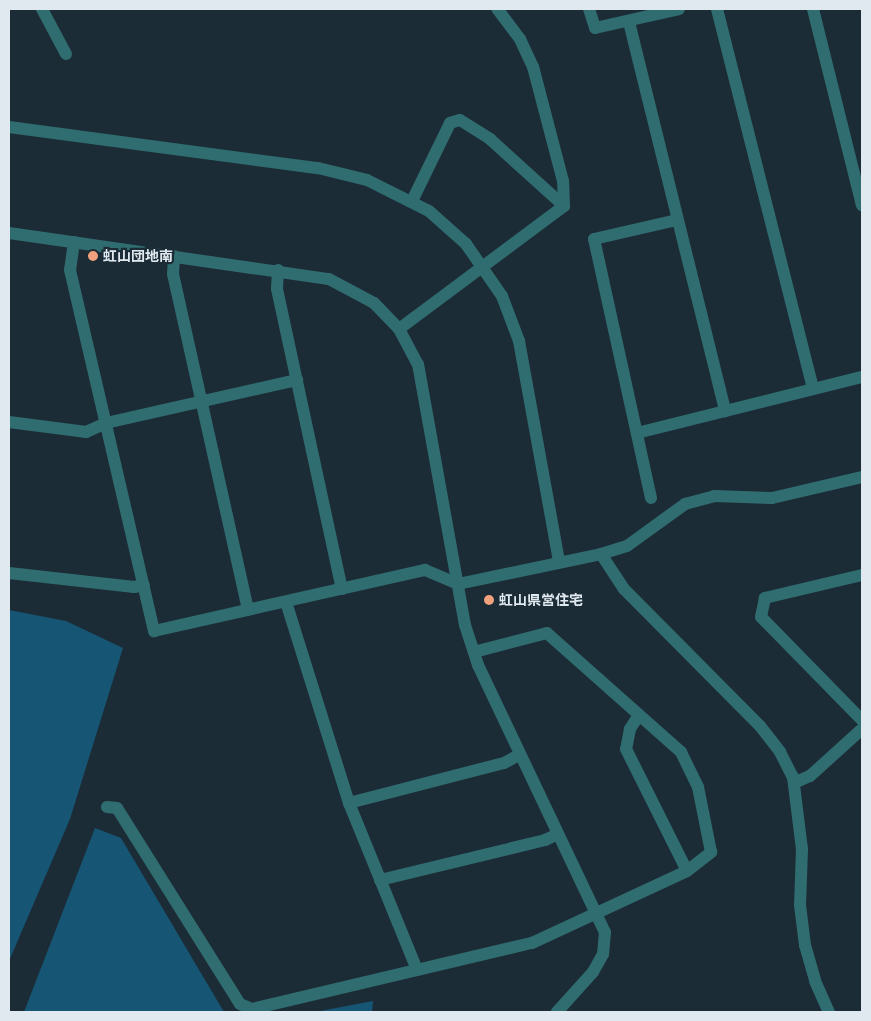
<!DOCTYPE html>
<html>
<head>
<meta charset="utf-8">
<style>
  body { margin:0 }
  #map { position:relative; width:871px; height:1021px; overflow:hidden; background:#1c2c36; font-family:"Titillium Web","Noto Sans JP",sans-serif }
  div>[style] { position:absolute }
  .forest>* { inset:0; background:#165574 }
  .minor>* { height:12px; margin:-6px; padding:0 6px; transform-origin:6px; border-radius:6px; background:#306d70 }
  .dots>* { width:14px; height:14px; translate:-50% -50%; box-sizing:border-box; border:2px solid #1c2c36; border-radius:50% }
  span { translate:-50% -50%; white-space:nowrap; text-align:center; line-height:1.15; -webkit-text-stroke:4.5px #1c2c36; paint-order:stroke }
  .poi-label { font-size:14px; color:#dfe9ef; font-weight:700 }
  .left { translate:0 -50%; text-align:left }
  .frame { position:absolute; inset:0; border:10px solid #dfe9ef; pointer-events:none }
</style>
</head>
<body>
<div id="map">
  <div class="forest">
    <i style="clip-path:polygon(9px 610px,66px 621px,123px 648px,70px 819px,9px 961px)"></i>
    <i style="clip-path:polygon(95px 828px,121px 838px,224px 1012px,24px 1012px)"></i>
    <i style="clip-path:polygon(373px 1001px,372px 1012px,315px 1012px)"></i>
  </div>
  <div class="minor">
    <i style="left:42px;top:9px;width:51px;rotate:61.9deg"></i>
    <i style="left:589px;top:9px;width:20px;rotate:72deg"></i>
    <i style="left:595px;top:28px;width:86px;rotate:-12.7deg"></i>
    <i style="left:717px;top:9px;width:392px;rotate:75.8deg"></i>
    <i style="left:813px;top:9px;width:202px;rotate:76deg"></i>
    <i style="left:629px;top:22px;width:401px;rotate:76.1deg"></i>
    <i style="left:9px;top:127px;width:312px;rotate:7.6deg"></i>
    <i style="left:318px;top:168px;width:50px;rotate:13.8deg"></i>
    <i style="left:367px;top:180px;width:69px;rotate:26.6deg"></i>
    <i style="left:429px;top:211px;width:50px;rotate:41.7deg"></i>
    <i style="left:466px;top:244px;width:63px;rotate:55.3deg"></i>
    <i style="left:502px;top:296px;width:48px;rotate:69.3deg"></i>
    <i style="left:519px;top:341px;width:225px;rotate:79.7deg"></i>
    <i style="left:412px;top:201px;width:87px;rotate:-64deg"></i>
    <i style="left:450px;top:123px;width:10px;rotate:-17deg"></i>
    <i style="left:460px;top:120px;width:36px;rotate:32deg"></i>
    <i style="left:490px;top:139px;width:100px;rotate:42.2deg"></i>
    <i style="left:9px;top:233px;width:323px;rotate:8.2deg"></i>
    <i style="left:329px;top:279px;width:51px;rotate:28.1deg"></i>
    <i style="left:374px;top:303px;width:36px;rotate:46deg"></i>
    <i style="left:399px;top:329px;width:40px;rotate:62deg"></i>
    <i style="left:418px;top:364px;width:265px;rotate:79.8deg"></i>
    <i style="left:465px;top:625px;width:42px;rotate:72deg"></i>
    <i style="left:478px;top:665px;width:296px;rotate:64.6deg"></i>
    <i style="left:605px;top:932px;width:22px;rotate:95deg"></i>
    <i style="left:603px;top:954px;width:21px;rotate:119deg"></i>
    <i style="left:593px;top:972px;width:54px;rotate:132deg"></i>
    <i style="left:74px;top:242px;width:28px;rotate:98deg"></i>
    <i style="left:70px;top:270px;width:371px;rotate:76.9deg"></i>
    <i style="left:154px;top:631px;width:278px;rotate:-12.7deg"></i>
    <i style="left:425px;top:570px;width:36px;rotate:23deg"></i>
    <i style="left:458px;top:584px;width:146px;rotate:-11.8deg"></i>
    <i style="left:601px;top:554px;width:27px;rotate:-17deg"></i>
    <i style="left:627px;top:546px;width:72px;rotate:-35.9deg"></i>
    <i style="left:685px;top:504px;width:30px;rotate:-15deg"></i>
    <i style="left:714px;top:496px;width:58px;rotate:2deg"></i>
    <i style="left:772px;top:498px;width:92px;rotate:-13.1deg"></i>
    <i style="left:174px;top:256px;width:18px;rotate:93deg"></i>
    <i style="left:173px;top:274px;width:344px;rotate:77.4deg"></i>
    <i style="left:278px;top:270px;width:19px;rotate:93deg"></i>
    <i style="left:277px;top:289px;width:307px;rotate:77.8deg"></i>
    <i style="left:399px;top:329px;width:206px;rotate:-36.7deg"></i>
    <i style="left:564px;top:206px;width:25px;rotate:-92deg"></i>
    <i style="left:563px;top:181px;width:118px;rotate:-104.7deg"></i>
    <i style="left:533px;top:67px;width:31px;rotate:-115deg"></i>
    <i style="left:520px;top:39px;width:38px;rotate:-127deg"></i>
    <i style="left:9px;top:422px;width:78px;rotate:7.4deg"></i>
    <i style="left:86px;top:432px;width:22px;rotate:-24deg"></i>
    <i style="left:106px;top:423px;width:196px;rotate:-12.7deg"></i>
    <i style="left:637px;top:433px;width:232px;rotate:-14deg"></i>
    <i style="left:651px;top:498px;width:265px;rotate:-102.4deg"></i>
    <i style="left:594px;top:239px;width:85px;rotate:-12.9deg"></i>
    <i style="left:601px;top:554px;width:42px;rotate:56.7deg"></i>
    <i style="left:624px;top:589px;width:193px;rotate:45.2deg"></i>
    <i style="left:760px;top:726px;width:33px;rotate:52deg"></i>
    <i style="left:780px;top:752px;width:28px;rotate:63deg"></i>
    <i style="left:793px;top:777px;width:73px;rotate:82.9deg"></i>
    <i style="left:802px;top:849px;width:56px;rotate:92deg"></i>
    <i style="left:800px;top:905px;width:40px;rotate:82.9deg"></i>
    <i style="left:805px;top:945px;width:37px;rotate:74deg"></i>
    <i style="left:815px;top:981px;width:34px;rotate:66deg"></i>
    <i style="left:9px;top:573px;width:126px;rotate:6.4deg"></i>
    <i style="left:134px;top:587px;width:10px;rotate:-11deg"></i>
    <i style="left:862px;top:575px;width:100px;rotate:166.7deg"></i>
    <i style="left:765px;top:598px;width:19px;rotate:102deg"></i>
    <i style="left:761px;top:617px;width:144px;rotate:45.6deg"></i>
    <i style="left:286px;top:602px;width:211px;rotate:72.6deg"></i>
    <i style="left:349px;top:803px;width:180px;rotate:67.8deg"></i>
    <i style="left:639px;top:715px;width:17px;rotate:123deg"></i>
    <i style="left:630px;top:729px;width:20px;rotate:101deg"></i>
    <i style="left:626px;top:749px;width:136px;rotate:63.4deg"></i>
    <i style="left:794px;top:783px;width:17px;rotate:-24deg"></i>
    <i style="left:810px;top:776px;width:70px;rotate:-42.1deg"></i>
    <i style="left:349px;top:803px;width:160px;rotate:-14.5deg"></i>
    <i style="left:504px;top:763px;width:17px;rotate:-28deg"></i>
    <i style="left:107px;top:807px;width:10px;rotate:6deg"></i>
    <i style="left:117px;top:808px;width:231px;rotate:57.9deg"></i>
    <i style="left:240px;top:1004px;width:13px;rotate:23deg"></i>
    <i style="left:252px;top:1009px;width:288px;rotate:-13.3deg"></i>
    <i style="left:532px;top:943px;width:171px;rotate:-24.9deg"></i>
    <i style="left:687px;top:871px;width:31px;rotate:-38deg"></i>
    <i style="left:711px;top:852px;width:66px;rotate:-101.3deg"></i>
    <i style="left:698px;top:787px;width:39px;rotate:-116deg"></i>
    <i style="left:681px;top:752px;width:179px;rotate:-138.4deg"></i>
    <i style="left:547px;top:633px;width:75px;rotate:165.4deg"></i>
    <i style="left:380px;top:880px;width:170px;rotate:-13.6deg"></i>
    <i style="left:545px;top:840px;width:14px;rotate:-25deg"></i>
  </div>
  <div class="dots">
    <i style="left:93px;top:256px;background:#f1a17d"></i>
    <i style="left:489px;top:600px;background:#f1a17d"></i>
  </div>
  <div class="poi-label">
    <span class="left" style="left:103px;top:256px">虹山団地南</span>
    <span class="left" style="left:499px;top:600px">虹山県営住宅</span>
  </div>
  <div class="frame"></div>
</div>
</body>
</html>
